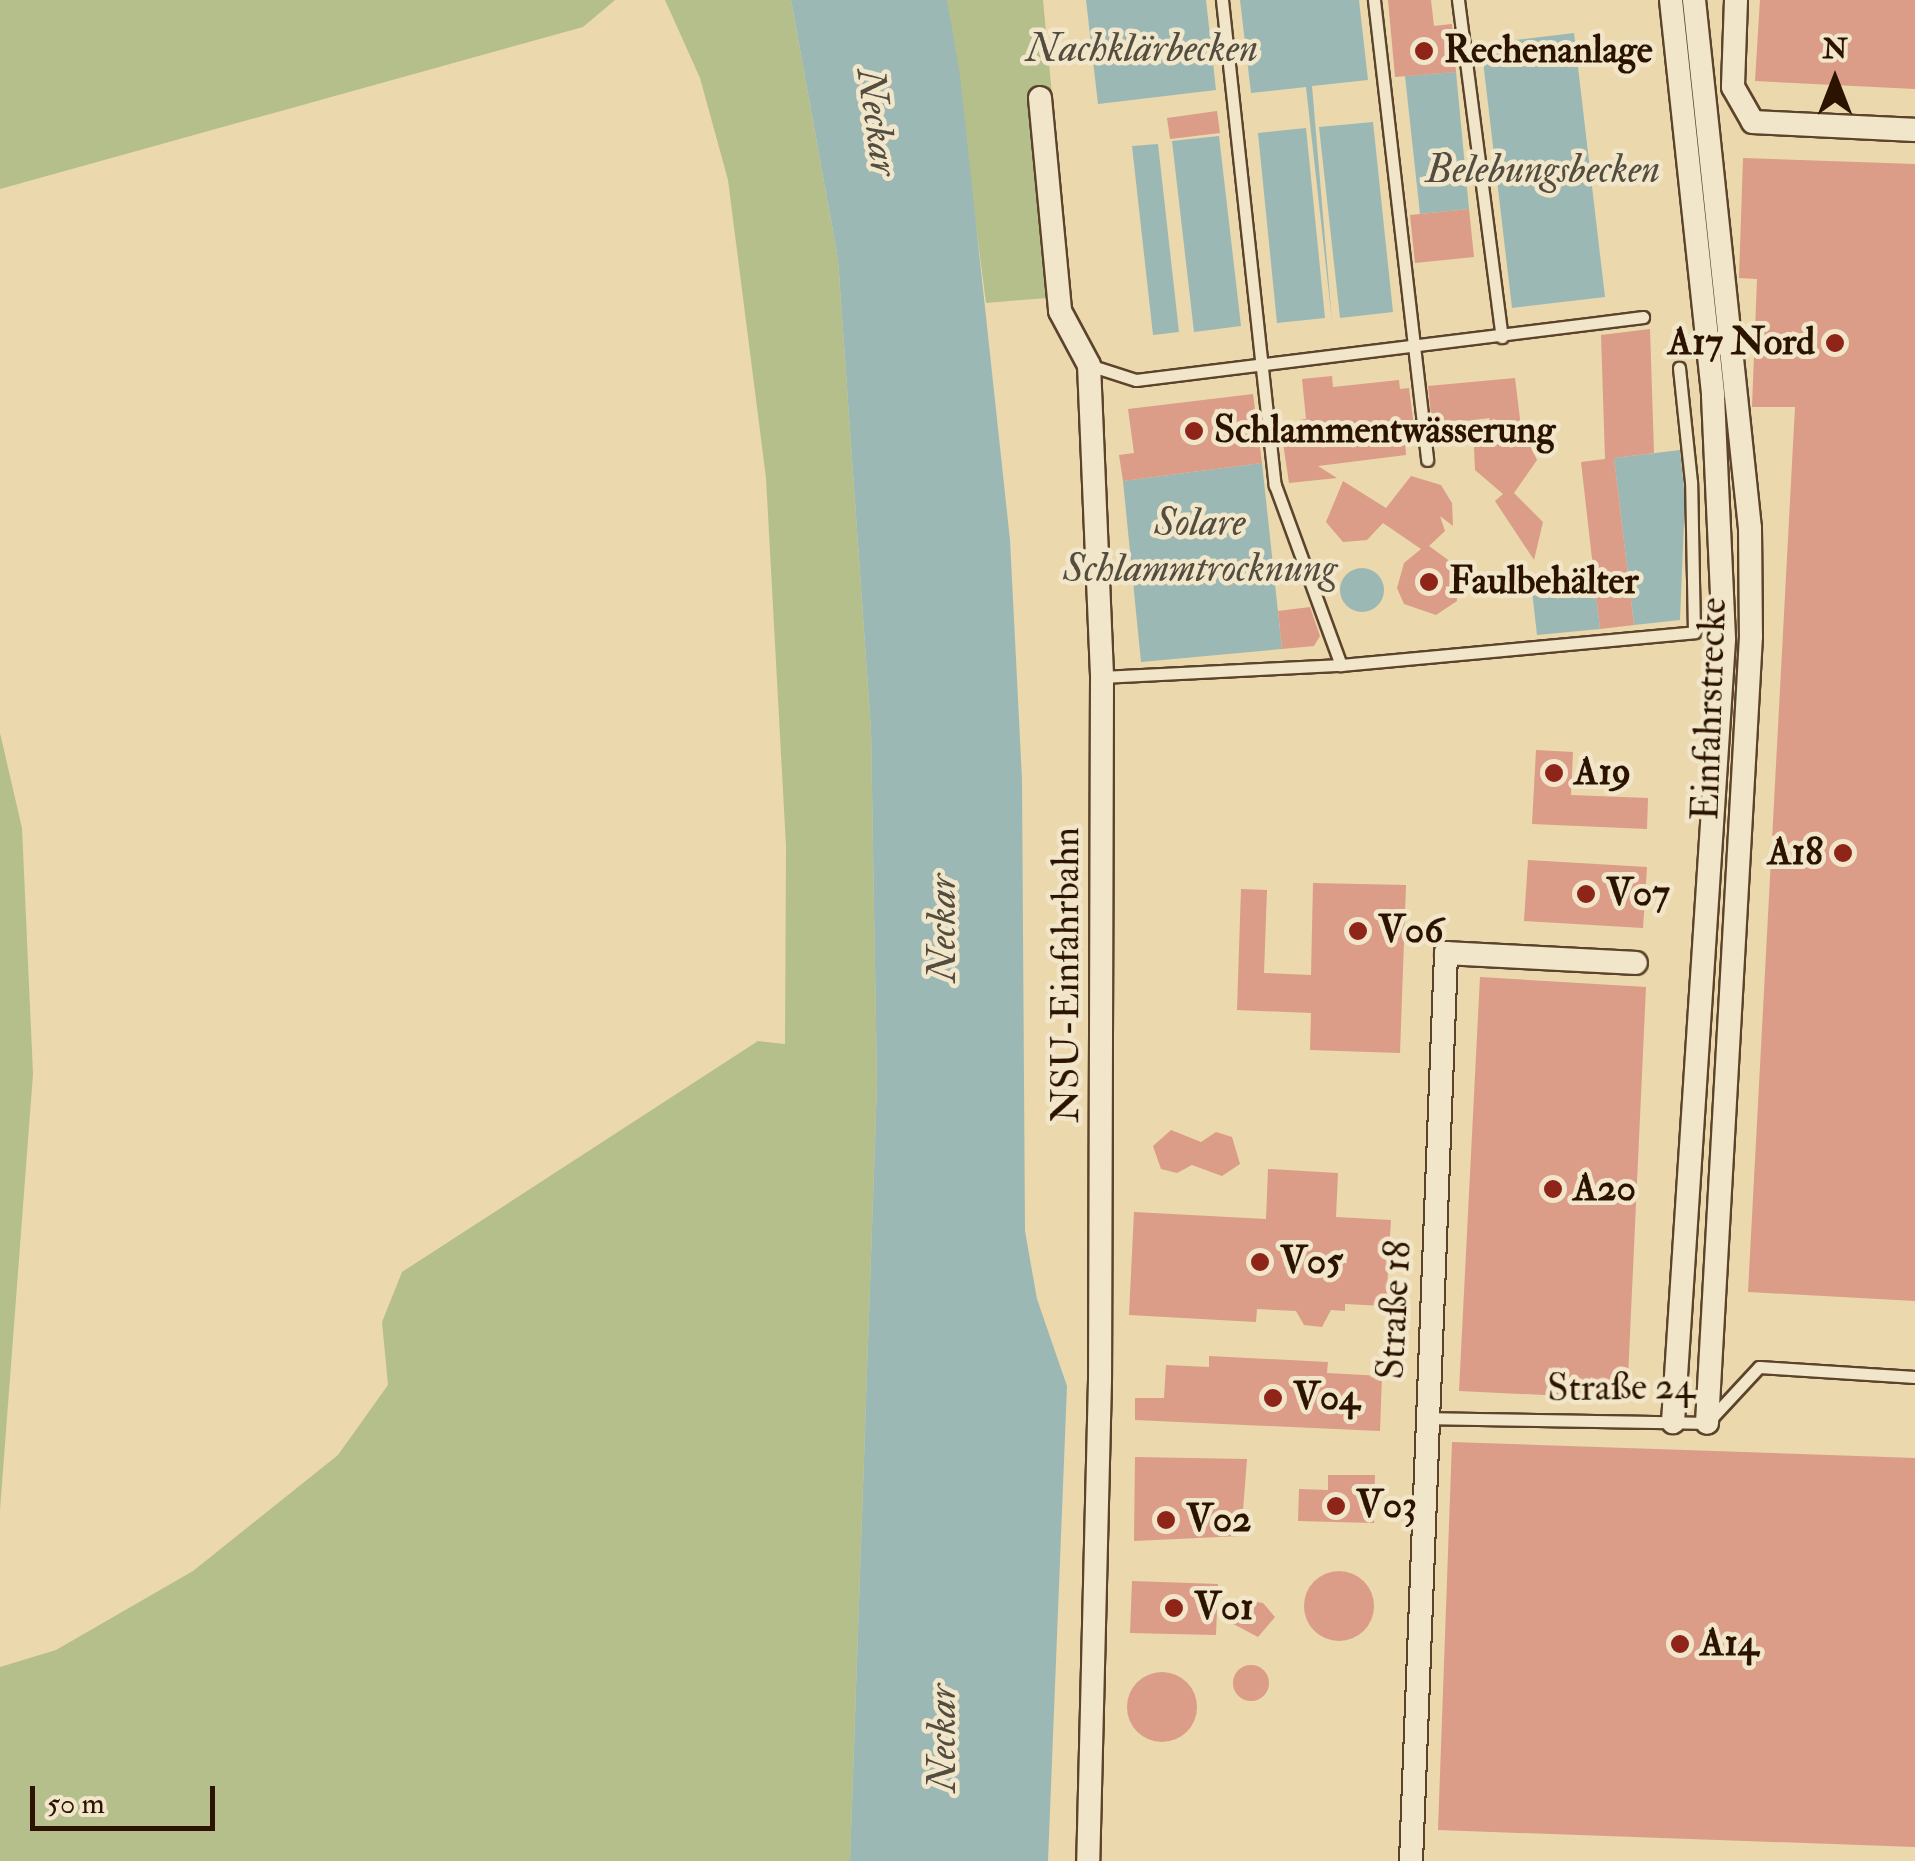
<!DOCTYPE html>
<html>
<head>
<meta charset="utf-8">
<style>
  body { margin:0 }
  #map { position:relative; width:1915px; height:1861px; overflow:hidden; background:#ebd8ad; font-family:"IM FELL Double Pica",serif }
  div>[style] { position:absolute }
  .green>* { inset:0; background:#b5bf8b }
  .water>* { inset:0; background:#9bb8b4 }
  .round { border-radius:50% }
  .building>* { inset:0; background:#db9c88 }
  .roads { filter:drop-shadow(2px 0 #5b442b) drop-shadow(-2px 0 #5b442b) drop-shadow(0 2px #5b442b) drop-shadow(0 -2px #5b442b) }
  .service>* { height:11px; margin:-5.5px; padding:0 5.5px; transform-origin:5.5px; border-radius:5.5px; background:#f2e6ca }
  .minor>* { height:22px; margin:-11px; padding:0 11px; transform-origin:11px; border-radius:11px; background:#f2e6ca }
  .dots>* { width:28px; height:28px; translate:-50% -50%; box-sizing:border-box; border:5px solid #f2e6ca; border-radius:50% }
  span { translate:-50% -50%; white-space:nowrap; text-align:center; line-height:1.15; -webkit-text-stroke:9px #f2e6ca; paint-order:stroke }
  .poi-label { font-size:38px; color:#2b1300; font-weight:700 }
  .left { translate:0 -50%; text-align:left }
  .right { translate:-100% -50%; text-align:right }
  .street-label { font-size:38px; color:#2b1300 }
  .water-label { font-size:40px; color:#524d3f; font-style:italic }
  .north { position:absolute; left:1785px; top:30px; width:100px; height:100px; -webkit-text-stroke:8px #f2e6ca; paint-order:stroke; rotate:0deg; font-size:28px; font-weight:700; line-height:40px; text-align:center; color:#2b1300 }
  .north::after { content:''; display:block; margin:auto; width:35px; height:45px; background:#2b1300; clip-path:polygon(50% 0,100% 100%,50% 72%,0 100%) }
  .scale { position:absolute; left:30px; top:1786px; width:185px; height:45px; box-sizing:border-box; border:5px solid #2b1300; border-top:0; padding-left:12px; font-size:30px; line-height:35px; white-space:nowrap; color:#2b1300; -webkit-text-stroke:8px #f2e6ca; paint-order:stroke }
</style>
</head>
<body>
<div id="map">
  <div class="green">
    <i style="clip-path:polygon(0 0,615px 0,583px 27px,0 189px)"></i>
    <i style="clip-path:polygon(665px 0,791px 0,838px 259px,871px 730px,877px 1084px,850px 1861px,0 1861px,0 1667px,56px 1650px,193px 1571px,338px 1455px,388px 1385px,382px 1322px,402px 1272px,758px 1041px,785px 1044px,786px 846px,766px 478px,728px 180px,700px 78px)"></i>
    <i style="clip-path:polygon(947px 0,1043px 0,1071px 296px,986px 303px)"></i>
    <i style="clip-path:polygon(0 733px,22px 828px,33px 1074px,0 1510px)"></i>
  </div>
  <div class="water">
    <i style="clip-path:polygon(791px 0,947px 0,960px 75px,1010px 540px,1022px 779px,1025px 1231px,1037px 1299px,1067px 1386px,1048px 1861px,850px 1861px,877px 1084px,871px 730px,838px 259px)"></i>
    <i style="clip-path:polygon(1086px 0,1206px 0,1216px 90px,1098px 104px)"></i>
    <i style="clip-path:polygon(1240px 0,1359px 0,1368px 80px,1312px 86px,1332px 321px,1306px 87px,1251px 93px)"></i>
    <i style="clip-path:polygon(1574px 33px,1605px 297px,1512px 308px,1481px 44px)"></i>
    <i style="clip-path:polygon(1456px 72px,1469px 209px,1420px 214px,1405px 76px)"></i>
    <i style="clip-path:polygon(1373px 122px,1393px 312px,1340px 318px,1319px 127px)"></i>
    <i style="clip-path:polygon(1306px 128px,1325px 318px,1277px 323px,1258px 133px)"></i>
    <i style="clip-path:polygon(1219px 136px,1241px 326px,1194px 332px,1172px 141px)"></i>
    <i style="clip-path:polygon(1158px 144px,1179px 332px,1153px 335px,1132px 146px)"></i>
    <i style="clip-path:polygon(1680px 450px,1685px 498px,1680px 620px,1634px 625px,1614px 458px)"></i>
    <i style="clip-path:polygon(1262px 463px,1282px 649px,1141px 662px,1123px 481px)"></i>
    <i class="round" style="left:1340px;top:568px;width:44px;height:44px"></i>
    <i style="clip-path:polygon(1594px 576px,1600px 629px,1537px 635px,1531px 582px)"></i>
  </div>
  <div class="building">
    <i style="clip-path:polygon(1388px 0,1431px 0,1434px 26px,1452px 24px,1456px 72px,1395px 77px)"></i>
    <i style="clip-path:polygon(1760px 0,1915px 0,1915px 89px,1755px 81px)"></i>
    <i style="clip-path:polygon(1217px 111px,1220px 133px,1170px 139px,1167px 118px)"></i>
    <i style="clip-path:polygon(1743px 158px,1915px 164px,1915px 1301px,1748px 1292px,1795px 407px,1752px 407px,1757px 279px,1739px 278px)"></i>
    <i style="clip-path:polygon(1469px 209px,1474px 257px,1415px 263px,1410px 215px)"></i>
    <i style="clip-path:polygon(1650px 329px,1654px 453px,1614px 458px,1634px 625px,1600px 629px,1581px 462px,1605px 459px,1601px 335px)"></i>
    <i style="clip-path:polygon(1332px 376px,1333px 387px,1399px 380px,1400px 389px,1409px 388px,1414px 427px,1404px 429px,1406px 455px,1318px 466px,1337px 478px,1289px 483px,1283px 443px,1287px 446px,1291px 433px,1300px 433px,1299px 420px,1306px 419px,1302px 379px)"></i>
    <i style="clip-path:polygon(1515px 378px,1521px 427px,1537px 460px,1514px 493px,1543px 522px,1534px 560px,1495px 501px,1503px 494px,1475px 470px,1474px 447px,1490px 418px,1432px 425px,1428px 386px)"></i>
    <i style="clip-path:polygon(1253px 394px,1262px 463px,1123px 481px,1119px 455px,1134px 453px,1128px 409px)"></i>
    <i style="clip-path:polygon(1411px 476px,1441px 485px,1452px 503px,1453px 526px,1440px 516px,1445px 531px,1429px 546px,1455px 565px,1457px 601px,1436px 615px,1404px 604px,1397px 588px,1404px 563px,1421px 549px,1383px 523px,1367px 540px,1343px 542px,1326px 522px,1343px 481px,1386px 508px)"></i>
    <i style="clip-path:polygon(1310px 607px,1320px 636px,1314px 646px,1282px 649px,1278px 611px)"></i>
    <i style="clip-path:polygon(1536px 750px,1573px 752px,1571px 795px,1648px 798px,1647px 829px,1532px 824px)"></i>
    <i style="clip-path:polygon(1528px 860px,1647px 867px,1643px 928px,1524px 921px)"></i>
    <i style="clip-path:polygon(1313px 883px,1406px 885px,1400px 1053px,1310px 1050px,1311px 1013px,1237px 1010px,1241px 889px,1267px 890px,1264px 973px,1311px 975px)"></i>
    <i style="clip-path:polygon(1480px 977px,1646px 987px,1627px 1399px,1459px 1391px)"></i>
    <i style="clip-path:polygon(1171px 1130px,1201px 1142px,1216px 1132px,1232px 1137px,1240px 1164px,1222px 1176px,1192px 1165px,1177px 1173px,1161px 1169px,1153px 1146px)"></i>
    <i style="clip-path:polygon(1268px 1169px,1338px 1173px,1336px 1217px,1391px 1220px,1386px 1306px,1345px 1304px,1345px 1311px,1331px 1310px,1322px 1327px,1304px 1325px,1296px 1311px,1257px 1309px,1256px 1322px,1129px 1315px,1134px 1212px,1266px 1219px)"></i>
    <i style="clip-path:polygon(1209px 1356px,1328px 1362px,1327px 1373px,1382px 1376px,1380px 1431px,1135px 1420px,1135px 1398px,1164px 1398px,1166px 1365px,1209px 1367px)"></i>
    <i style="clip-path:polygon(1452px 1442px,1915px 1458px,1915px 1847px,1438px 1830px)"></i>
    <i style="clip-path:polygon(1135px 1457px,1247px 1459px,1241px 1536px,1134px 1541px)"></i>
    <i style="clip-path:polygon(1328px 1475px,1375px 1475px,1374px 1523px,1298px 1521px,1299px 1489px,1328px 1490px)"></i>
    <i class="round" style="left:1304px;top:1571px;width:70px;height:70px"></i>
    <i style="clip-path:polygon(1132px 1581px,1218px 1584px,1216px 1635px,1130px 1633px)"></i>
    <i style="clip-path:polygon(1250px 1601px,1263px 1603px,1275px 1617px,1258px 1637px,1220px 1617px)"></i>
    <i class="round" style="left:1233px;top:1665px;width:36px;height:36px"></i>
    <i class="round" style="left:1127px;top:1672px;width:70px;height:70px"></i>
  </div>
  <div class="roads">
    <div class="service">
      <i style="left:1222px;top:0;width:488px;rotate:83.8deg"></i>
      <i style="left:1275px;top:485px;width:192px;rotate:69.9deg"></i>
      <i style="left:1374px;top:0;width:463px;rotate:83.4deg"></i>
      <i style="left:1458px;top:0;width:340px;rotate:82.6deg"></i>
      <i style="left:1089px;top:365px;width:49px;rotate:17.7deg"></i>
      <i style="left:1136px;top:380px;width:511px;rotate:-7.08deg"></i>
      <i style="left:1102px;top:677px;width:239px;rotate:-2.9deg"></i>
      <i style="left:1341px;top:665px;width:355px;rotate:-5.3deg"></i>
      <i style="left:1694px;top:632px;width:150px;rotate:-91.1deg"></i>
      <i style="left:1691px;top:482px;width:115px;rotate:-96deg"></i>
      <i style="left:1425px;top:1418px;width:282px;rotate:1deg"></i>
      <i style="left:1707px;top:1423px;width:76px;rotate:-47.1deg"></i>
      <i style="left:1759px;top:1367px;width:156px;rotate:3.7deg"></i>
    </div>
    <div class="minor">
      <i style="left:1671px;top:0;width:398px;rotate:83.9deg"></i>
      <i style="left:1713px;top:396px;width:244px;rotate:87.4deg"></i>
      <i style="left:1724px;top:640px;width:784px;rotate:93.73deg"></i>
      <i style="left:1694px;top:0;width:531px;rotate:83.95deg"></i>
      <i style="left:1750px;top:528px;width:108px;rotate:89.5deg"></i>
      <i style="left:1751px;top:636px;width:788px;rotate:93.2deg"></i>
      <i style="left:1736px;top:0;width:87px;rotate:92deg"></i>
      <i style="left:1733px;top:87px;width:40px;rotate:60.3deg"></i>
      <i style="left:1753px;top:122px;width:162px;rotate:2.8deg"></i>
      <i style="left:1040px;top:98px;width:214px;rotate:84.6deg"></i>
      <i style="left:1060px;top:311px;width:61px;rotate:61.8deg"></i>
      <i style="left:1089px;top:365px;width:312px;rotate:87.6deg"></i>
      <i style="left:1102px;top:677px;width:703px;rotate:90.16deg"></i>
      <i style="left:1100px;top:1380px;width:481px;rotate:91.4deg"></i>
      <i style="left:1411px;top:1861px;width:909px;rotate:-87.79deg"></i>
      <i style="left:1446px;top:953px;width:190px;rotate:3deg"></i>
    </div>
  </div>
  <div class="dots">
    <i style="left:1424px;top:51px;background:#8f2418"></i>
    <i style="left:1835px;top:343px;background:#8f2418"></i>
    <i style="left:1194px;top:431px;background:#8f2418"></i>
    <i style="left:1429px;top:582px;background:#8f2418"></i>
    <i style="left:1554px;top:773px;background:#8f2418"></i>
    <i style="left:1843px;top:853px;background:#8f2418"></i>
    <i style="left:1586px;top:894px;background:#8f2418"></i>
    <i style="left:1358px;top:931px;background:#8f2418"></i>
    <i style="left:1553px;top:1189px;background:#8f2418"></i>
    <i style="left:1260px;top:1262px;background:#8f2418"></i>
    <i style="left:1273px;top:1398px;background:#8f2418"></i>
    <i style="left:1336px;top:1506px;background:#8f2418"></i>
    <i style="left:1166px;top:1520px;background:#8f2418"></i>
    <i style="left:1174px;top:1608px;background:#8f2418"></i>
    <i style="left:1680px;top:1644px;background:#8f2418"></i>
  </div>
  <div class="poi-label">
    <span class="left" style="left:1444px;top:51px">Rechenanlage</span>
    <span class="right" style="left:1815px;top:343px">A17 Nord</span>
    <span class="left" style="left:1214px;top:431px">Schlammentwässerung</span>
    <span class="left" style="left:1449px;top:582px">Faulbehälter</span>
    <span class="left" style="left:1574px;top:773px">A19</span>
    <span class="right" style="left:1823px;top:853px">A18</span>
    <span class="left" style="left:1606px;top:894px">V07</span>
    <span class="left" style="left:1378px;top:931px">V06</span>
    <span class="left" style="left:1573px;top:1189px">A20</span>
    <span class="left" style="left:1280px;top:1262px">V05</span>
    <span class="left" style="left:1293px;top:1398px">V04</span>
    <span class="left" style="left:1356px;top:1506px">V03</span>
    <span class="left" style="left:1186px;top:1520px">V02</span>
    <span class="left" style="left:1194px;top:1608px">V01</span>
    <span class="left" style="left:1700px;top:1644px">A14</span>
  </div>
  <div class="street-label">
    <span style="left:1710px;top:709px;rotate:-88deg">Einfahrstrecke</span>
    <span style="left:1067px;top:975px;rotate:-90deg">NSU-Einfahrbahn</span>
    <span style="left:1395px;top:1310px;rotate:-87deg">Straße 18</span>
    <span style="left:1621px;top:1388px;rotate:-1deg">Straße 24</span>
  </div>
  <div class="water-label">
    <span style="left:1142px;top:49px">Nachklärbecken</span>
    <span style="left:877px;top:122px;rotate:82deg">Neckar</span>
    <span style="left:1543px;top:170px">Belebungsbecken</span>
    <span style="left:1200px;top:546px">Solare<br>Schlammtrocknung</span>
    <span style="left:943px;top:928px;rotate:-90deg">Neckar</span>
    <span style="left:943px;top:1738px;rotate:-90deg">Neckar</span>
  </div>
  <div class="north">N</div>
  <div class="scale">50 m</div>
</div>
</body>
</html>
